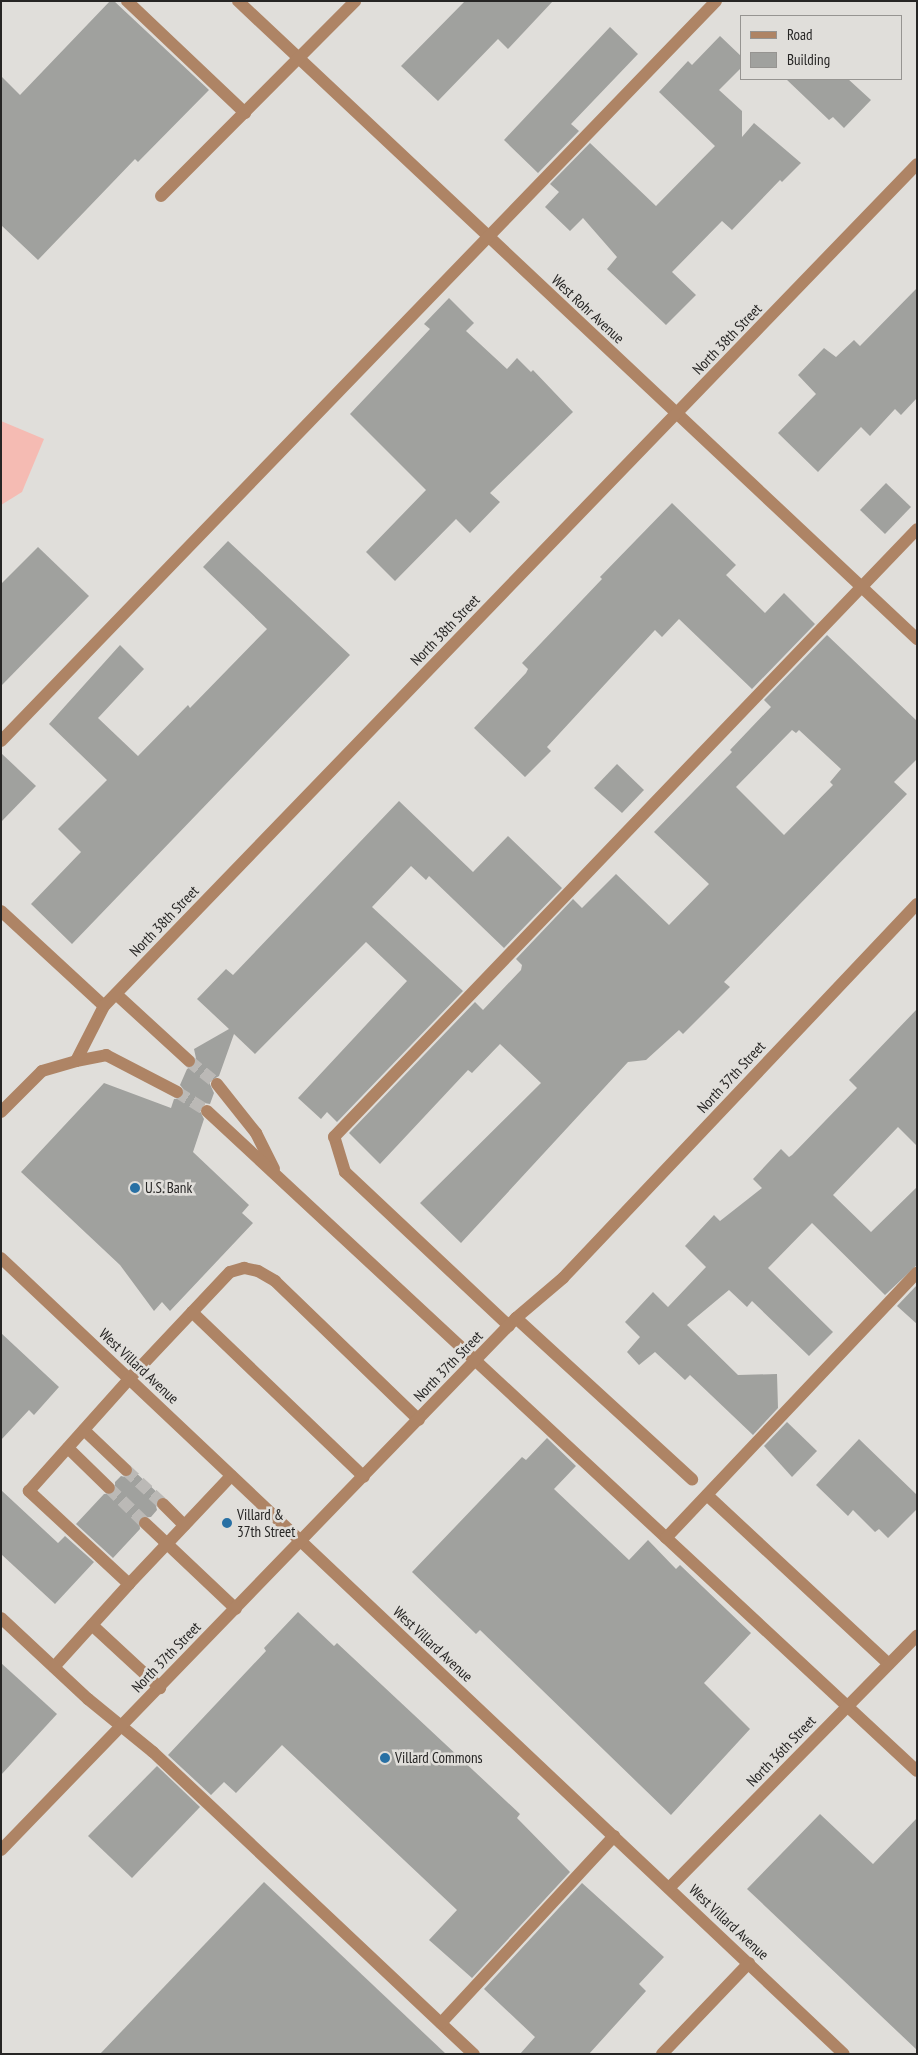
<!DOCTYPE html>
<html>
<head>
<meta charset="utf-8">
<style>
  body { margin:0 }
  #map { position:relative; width:918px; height:2055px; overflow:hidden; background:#e0deda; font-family:"PT Sans Narrow",sans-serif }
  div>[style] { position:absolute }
  .green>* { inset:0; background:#f5bbb3 }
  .building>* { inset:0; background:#a0a19e }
  .minor-tunnel>* { height:12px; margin-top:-6px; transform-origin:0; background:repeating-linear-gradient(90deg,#bbb9b6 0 12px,transparent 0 18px) }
  .minor>* { height:12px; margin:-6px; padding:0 6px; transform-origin:6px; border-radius:6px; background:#ae8465 }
  .dots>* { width:14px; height:14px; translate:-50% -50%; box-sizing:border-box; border:2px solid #e0deda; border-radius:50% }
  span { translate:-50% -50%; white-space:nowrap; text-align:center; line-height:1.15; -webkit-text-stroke:5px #e0deda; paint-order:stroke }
  .street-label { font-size:15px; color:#262524 }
  .poi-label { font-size:15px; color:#262524 }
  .left { translate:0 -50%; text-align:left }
  .frame { position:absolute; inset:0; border:2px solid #262524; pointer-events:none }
  .legend { position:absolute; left:740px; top:15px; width:162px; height:65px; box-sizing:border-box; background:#e0deda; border:1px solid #969491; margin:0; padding:6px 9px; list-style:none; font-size:15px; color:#262524 }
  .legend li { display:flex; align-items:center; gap:10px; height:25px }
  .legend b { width:25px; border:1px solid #969491 }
</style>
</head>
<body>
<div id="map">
  <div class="green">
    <i style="clip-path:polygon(1px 421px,44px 439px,22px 492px,1px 505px)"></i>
  </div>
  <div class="building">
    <i style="clip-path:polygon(110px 1px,114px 1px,209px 90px,138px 162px,135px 159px,38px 260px,1px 225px,1px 76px,20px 95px)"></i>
    <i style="clip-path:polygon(465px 1px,553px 1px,508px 49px,498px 39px,438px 101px,401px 66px)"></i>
    <i style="clip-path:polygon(610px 27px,638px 54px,571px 124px,579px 131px,538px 173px,504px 140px)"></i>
    <i style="clip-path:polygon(720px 36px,742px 57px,742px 67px,719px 90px,742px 111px,742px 137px,754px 123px,801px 163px,782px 182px,780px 180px,732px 230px,722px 221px,672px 272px,696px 295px,666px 325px,607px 269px,617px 257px,583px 218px,570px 231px,545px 207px,559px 192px,550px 184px,590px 143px,656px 206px,715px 146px,659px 92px,688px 61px,692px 65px)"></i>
    <i style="clip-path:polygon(786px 79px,848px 79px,871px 100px,844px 128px,833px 117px,829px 120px)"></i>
    <i style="clip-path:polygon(917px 288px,917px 398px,901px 415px,895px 409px,870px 436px,861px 427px,818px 472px,778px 433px,816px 394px,798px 375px,824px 348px,836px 357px,854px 340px,860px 346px)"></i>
    <i style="clip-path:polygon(449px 298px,474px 323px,466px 331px,507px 369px,517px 358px,531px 372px,533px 370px,573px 412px,490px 493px,500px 502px,470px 533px,456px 519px,395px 581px,366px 552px,426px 490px,350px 414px,430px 329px,424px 324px)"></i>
    <i style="clip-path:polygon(886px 483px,911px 507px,885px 534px,860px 510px)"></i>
    <i style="clip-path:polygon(672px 503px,736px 565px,726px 575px,765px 613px,784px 593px,815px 624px,752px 689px,679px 619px,662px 637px,655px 630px,547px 747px,551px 751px,525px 777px,474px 728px,526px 673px,528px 669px,522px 663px,602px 579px,600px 577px)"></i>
    <i style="clip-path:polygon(228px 541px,350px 655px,72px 944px,31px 904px,81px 852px,58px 829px,107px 780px,49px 724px,120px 645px,144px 669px,98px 718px,138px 756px,188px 705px,190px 708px,267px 629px,203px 567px)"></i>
    <i style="clip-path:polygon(38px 547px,89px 596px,1px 686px,1px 584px)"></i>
    <i style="clip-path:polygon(evenodd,827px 635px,917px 721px,917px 759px,894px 782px,907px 794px,724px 982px,730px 987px,683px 1034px,679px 1030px,646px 1060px,628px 1062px,461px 1243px,420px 1203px,541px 1083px,500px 1044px,472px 1073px,468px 1070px,380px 1164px,349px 1133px,475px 1002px,483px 1010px,521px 970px,522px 965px,516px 959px,573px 899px,582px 908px,616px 874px,669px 925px,709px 884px,654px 832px,732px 752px,730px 750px,771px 707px,764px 700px,827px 635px,792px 730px,796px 733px,799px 730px,841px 769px,830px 782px,833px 785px,784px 835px,736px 787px,792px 730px)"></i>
    <i style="clip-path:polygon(1px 753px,36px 786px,1px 822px)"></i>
    <i style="clip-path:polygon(617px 764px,644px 790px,622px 813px,594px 788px)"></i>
    <i style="clip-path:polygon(399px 801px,473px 872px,508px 836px,562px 888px,504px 948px,429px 876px,426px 880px,411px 866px,372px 907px,463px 991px,337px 1122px,327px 1112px,321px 1119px,298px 1098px,407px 981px,366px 942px,255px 1054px,234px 1034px,219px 1076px,209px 1082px,214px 1093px,210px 1104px,204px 1103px,199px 1109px,204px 1119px,193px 1152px,249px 1205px,242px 1213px,253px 1223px,170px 1311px,162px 1302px,154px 1311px,120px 1265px,21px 1172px,104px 1083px,171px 1108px,174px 1099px,182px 1099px,185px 1091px,180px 1085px,187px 1069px,197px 1063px,194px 1049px,229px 1029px,197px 999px,226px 969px,233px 975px)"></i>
    <i style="clip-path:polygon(917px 1009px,917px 1146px,898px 1127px,833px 1195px,871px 1232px,917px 1187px,917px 1265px,885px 1295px,812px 1223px,768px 1268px,833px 1332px,809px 1356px,752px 1301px,747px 1307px,729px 1290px,687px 1325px,738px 1375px,777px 1374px,778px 1408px,753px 1435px,690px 1375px,685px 1380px,655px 1352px,639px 1365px,627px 1352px,640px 1337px,625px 1322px,653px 1292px,668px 1307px,706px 1267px,685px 1246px,714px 1215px,720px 1221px,762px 1188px,753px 1179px,781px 1149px,789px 1157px,792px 1155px,857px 1088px,849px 1080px)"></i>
    <i style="clip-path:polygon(917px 1285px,917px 1324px,897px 1306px)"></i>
    <i style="clip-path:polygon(1px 1333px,59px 1387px,34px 1415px,29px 1410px,1px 1440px)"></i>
    <i style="clip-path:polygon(787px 1422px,817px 1451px,792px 1477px,764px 1446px)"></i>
    <i style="clip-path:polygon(547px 1438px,576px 1466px,554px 1489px,629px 1560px,648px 1540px,676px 1569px,680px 1565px,751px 1633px,704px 1683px,750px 1729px,671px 1815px,480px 1630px,476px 1634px,412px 1572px,522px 1457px,526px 1460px)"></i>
    <i style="clip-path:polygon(859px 1439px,917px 1495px,917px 1509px,888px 1538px,879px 1529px,875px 1532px,853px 1510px,848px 1516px,816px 1485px)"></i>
    <i style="clip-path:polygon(134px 1471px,161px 1496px,155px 1502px,157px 1510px,151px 1517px,139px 1518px,140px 1529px,113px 1558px,76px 1524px,104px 1494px,115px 1493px,115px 1482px,121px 1476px,129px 1478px)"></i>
    <i style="clip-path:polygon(1px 1490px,58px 1543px,65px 1536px,94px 1562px,55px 1604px,1px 1554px)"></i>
    <i style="clip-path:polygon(298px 1612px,334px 1646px,337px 1643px,520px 1814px,517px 1818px,570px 1872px,472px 1978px,429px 1940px,457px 1910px,282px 1745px,236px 1793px,224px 1782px,211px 1795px,168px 1755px,266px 1651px,264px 1648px)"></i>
    <i style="clip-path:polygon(1px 1663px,57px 1714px,1px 1775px)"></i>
    <i style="clip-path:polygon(157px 1766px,200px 1807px,132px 1878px,88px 1836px)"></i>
    <i style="clip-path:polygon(820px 1814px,873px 1864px,917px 1818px,917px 2050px,747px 1889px)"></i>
    <i style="clip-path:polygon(264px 1882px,446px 2054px,100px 2054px)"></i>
    <i style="clip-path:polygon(582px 1883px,664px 1957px,639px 1984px,646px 1991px,589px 2054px,520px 2054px,535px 2037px,484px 1989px)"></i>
  </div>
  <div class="minor-tunnel">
    <i style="left:189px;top:1061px;width:36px;rotate:39deg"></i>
    <i style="left:177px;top:1092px;width:36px;rotate:32deg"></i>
    <i style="left:126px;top:1470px;width:50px;rotate:42.6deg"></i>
    <i style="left:109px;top:1488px;width:50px;rotate:44.2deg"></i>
  </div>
  <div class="minor">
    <i style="left:127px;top:1px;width:163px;rotate:43.5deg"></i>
    <i style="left:238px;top:1px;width:932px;rotate:43.22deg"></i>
    <i style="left:161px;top:196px;width:275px;rotate:-45.1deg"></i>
    <i style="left:1px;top:741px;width:1029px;rotate:-45.98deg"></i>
    <i style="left:1px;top:911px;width:140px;rotate:42.7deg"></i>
    <i style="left:116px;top:994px;width:99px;rotate:42.5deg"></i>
    <i style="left:76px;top:1061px;width:31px;rotate:-11deg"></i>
    <i style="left:106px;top:1055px;width:80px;rotate:27.5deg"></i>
    <i style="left:217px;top:1084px;width:63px;rotate:51.5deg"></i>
    <i style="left:256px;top:1133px;width:40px;rotate:63.4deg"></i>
    <i style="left:207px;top:1111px;width:969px;rotate:42.91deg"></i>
    <i style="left:1px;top:1112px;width:58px;rotate:-45deg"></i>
    <i style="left:42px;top:1071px;width:35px;rotate:-16deg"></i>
    <i style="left:76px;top:1061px;width:62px;rotate:-63deg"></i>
    <i style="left:104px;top:1006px;width:1170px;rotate:-46deg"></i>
    <i style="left:1px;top:1258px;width:1159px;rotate:43.36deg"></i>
    <i style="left:192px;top:1312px;width:238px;rotate:43.8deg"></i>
    <i style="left:516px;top:1318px;width:239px;rotate:42.5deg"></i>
    <i style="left:509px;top:1326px;width:225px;rotate:-136.8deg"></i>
    <i style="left:345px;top:1172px;width:37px;rotate:-107deg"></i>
    <i style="left:334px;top:1137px;width:842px;rotate:-46.2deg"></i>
    <i style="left:84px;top:1430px;width:58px;rotate:43.6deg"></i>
    <i style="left:68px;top:1448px;width:57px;rotate:44.3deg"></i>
    <i style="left:707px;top:1495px;width:248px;rotate:42.9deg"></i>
    <i style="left:163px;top:1504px;width:30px;rotate:45deg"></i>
    <i style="left:145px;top:1523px;width:125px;rotate:43.4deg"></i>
    <i style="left:666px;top:1538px;width:365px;rotate:-46.6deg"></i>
    <i style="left:129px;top:1584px;width:149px;rotate:-46.6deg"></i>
    <i style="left:1px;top:1618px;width:119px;rotate:43deg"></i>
    <i style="left:88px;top:1699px;width:84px;rotate:39.2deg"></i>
    <i style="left:153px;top:1752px;width:441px;rotate:43.3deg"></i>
    <i style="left:92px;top:1625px;width:93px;rotate:42.8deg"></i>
    <i style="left:54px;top:1667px;width:112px;rotate:-47.9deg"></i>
    <i style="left:129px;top:1584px;width:137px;rotate:-137.1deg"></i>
    <i style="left:29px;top:1491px;width:150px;rotate:-48.2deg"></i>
    <i style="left:129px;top:1379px;width:147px;rotate:-46.7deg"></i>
    <i style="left:230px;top:1272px;width:15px;rotate:-16deg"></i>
    <i style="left:244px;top:1268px;width:14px;rotate:12deg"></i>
    <i style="left:258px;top:1271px;width:20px;rotate:30deg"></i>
    <i style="left:275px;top:1281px;width:200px;rotate:44deg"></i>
    <i style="left:1px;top:1850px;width:740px;rotate:-45.93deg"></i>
    <i style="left:516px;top:1318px;width:62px;rotate:-40.4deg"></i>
    <i style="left:563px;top:1278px;width:515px;rotate:-46.57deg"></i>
    <i style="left:669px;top:1888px;width:354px;rotate:-45.5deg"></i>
    <i style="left:441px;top:2023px;width:255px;rotate:-47.2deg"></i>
    <i style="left:662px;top:2054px;width:126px;rotate:-46.3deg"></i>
  </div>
  <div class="dots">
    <i style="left:135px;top:1188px;background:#2870a4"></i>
    <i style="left:227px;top:1523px;background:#2870a4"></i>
    <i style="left:385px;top:1758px;background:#2870a4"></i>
  </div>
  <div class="street-label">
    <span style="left:588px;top:309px;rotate:43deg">West Rohr Avenue</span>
    <span style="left:727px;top:339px;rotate:-46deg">North 38th Street</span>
    <span style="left:445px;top:630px;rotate:-46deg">North 38th Street</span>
    <span style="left:164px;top:921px;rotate:-46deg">North 38th Street</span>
    <span style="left:731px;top:1077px;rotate:-47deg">North 37th Street</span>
    <span style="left:139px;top:1366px;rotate:43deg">West Villard Avenue</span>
    <span style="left:448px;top:1366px;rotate:-46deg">North 37th Street</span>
    <span style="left:433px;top:1644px;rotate:43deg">West Villard Avenue</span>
    <span style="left:166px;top:1657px;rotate:-46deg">North 37th Street</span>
    <span style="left:781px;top:1751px;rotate:-46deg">North 36th Street</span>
    <span style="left:729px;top:1922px;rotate:43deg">West Villard Avenue</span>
  </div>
  <div class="poi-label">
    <span class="left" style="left:145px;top:1188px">U.S. Bank</span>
    <span class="left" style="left:237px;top:1523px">Villard &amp;<br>37th Street</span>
    <span class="left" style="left:395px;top:1758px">Villard Commons</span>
  </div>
  <div class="frame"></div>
  <ul class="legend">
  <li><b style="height:6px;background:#ae8465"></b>Road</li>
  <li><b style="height:14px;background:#a0a19e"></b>Building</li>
  </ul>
</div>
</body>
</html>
